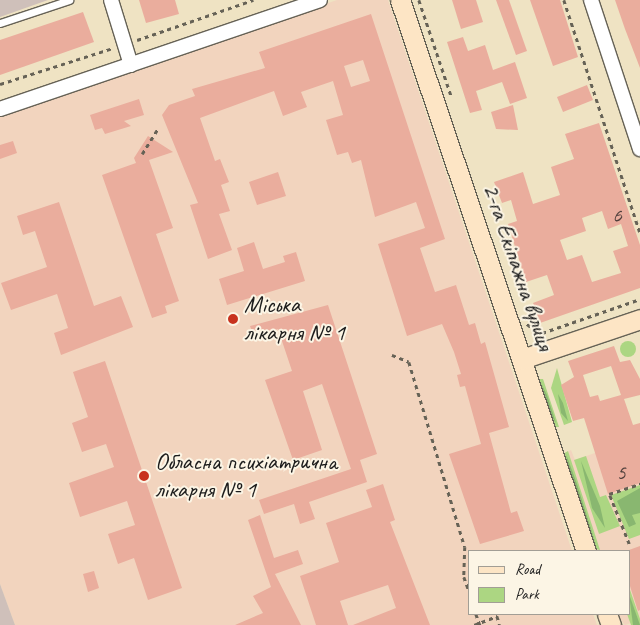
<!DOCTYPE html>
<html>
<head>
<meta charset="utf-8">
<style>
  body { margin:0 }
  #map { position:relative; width:640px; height:625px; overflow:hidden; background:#efe3c3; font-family:Caveat,sans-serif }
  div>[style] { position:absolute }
  .built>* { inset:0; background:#f2d4be }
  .industrial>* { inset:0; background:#cfc0ba }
  .green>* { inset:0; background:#acd682 }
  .round { border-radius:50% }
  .forest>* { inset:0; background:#89b770 }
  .building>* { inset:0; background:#eaad9d }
  .path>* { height:2.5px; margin-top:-1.25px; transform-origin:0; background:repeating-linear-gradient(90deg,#666256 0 4px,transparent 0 8px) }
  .roads { filter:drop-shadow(1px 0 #666256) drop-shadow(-1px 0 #666256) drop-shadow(0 1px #666256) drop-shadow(0 -1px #666256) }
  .lane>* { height:7px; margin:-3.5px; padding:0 3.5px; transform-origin:3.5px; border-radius:3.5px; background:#fff }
  .street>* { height:14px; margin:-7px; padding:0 7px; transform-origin:7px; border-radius:7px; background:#fff }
  .secondary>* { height:19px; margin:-9.5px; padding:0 9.5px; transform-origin:9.5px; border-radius:9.5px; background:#fde5c5 }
  .dots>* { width:14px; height:14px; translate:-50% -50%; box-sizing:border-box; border:2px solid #fcf5e5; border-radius:50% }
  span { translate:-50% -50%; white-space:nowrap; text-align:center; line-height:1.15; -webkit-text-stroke:4px #fcf5e5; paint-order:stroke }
  .number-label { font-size:21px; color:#50403c }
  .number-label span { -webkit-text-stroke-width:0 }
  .street-label { font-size:24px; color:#1c1c1c }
  .poi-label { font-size:24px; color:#1c1c1c }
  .left { translate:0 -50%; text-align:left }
  .legend { position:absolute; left:468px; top:550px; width:162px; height:65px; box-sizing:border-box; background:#fcf5e5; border:1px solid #a29e95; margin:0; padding:6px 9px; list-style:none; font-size:15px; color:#1c1c1c }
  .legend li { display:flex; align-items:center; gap:10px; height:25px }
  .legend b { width:25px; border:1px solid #a29e95 }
</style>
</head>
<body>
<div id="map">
  <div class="built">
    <i style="clip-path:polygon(337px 0,388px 0,572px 551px,469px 551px,469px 614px,593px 614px,597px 625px,15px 625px,0 584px,0 117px)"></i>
    <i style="clip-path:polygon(640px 437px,640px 620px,625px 625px,616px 614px,629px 614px,629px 551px,595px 551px,563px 454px,571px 450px,575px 460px)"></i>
  </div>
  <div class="industrial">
    <i style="clip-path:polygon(0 0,48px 0,0 17px)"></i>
    <i style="clip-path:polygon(0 584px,15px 625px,0 625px)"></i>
  </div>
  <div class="green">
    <i class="round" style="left:620px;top:341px;width:16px;height:16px"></i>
    <i style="clip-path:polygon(557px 368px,572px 422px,564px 425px,551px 388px)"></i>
    <i style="clip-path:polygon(537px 379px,543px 379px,559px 427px,553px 427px)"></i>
    <i style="clip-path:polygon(568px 451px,600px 550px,595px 549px,563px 454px)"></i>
    <i style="clip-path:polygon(586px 456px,600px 497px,606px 495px,620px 526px,599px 534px,574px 460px)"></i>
    <i style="clip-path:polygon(640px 485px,640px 535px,629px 539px,611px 495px)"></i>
    <i style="clip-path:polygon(629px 587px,640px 619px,640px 625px,631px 625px,627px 614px)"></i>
  </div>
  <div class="forest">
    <i style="clip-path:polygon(541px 383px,547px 395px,556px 423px,552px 417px)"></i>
    <i style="clip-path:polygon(558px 394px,563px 403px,568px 421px,561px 413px)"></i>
    <i style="clip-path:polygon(566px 454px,577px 484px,597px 548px,569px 470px)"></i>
    <i style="clip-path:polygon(581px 461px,600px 506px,605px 528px,592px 508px)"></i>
    <i style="clip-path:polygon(640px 488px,640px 513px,632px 515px,636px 524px,629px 527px,617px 501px)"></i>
    <i style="clip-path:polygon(629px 594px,640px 625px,633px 625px)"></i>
  </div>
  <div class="building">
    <i style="clip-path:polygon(139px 0,175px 0,179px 14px,146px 23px)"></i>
    <i style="clip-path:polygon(452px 0,476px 0,483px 22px,461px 29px)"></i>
    <i style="clip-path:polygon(496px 0,509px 0,527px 51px,516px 55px)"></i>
    <i style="clip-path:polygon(530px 0,560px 0,578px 57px,553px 66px)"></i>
    <i style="clip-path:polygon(615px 0,640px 0,640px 68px,625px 29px)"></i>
    <i style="clip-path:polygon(83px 12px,94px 42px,0 75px,0 40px)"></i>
    <i style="clip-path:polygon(evenodd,371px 14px,445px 239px,420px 248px,435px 292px,456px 285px,469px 325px,475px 323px,481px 344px,485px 342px,509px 427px,489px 433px,511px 513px,517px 511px,524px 531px,480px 544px,449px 454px,481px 444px,465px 386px,460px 387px,457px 375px,461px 374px,454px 352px,442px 324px,407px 336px,378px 244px,425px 228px,416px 202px,375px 217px,361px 160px,352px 163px,348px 152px,337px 155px,326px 120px,343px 115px,333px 81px,301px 92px,307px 107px,283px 116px,274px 91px,200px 118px,215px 161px,220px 159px,229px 182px,221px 185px,230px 211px,219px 214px,232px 250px,208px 259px,190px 205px,198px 203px,162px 115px,169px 105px,195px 96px,192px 89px,265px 68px,259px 52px,371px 14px,363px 60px,370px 81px,351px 87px,344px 66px,363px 60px)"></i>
    <i style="clip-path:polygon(463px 37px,468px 51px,485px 45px,493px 70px,515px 62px,527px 98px,510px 104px,502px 82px,476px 91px,482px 110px,470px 113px,447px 42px)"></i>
    <i style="clip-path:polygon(587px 85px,593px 100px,563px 112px,557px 97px)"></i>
    <i style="clip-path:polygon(139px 99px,144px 115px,124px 121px,131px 126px,105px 134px,102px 128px,95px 130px,90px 115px)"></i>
    <i style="clip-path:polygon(513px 105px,518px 130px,496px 129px,491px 112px)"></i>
    <i style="clip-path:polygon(evenodd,599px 123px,640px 245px,640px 288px,540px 323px,533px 303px,554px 295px,547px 275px,526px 282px,508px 224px,517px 221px,511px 200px,502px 203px,494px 182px,523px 172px,533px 204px,560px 195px,551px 167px,574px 159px,565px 134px,599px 123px,602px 211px,608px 229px,621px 224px,628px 246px,613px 251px,621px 273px,592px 282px,582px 255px,567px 260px,560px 240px,586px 231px,582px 218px,602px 211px)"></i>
    <i style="clip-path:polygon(148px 136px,173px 152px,149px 160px,173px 228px,156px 234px,179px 301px,165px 306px,167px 313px,152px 318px,102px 175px,136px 163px,134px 158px)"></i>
    <i style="clip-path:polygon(13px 141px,17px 153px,0 159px,0 145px)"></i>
    <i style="clip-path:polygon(278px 172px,286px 196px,257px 205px,249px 182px)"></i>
    <i style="clip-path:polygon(59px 202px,94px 306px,121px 296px,133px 327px,61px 355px,54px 333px,68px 328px,57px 294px,11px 310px,1px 283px,47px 267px,35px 231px,23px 235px,17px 216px)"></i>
    <i style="clip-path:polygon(254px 242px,263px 269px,285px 262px,283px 256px,296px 252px,305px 281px,227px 305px,219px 279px,244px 271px,237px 248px)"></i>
    <i style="clip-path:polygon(328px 305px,377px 454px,360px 460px,367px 482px,309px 502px,315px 519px,300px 524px,294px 504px,264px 514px,259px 500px,351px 469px,322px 384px,303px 391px,322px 450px,293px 460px,265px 380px,292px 371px,278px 329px,254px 337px,250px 326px)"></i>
    <i style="clip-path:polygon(evenodd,614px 346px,620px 362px,630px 360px,640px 379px,640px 395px,624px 399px,633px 425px,640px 423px,640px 483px,608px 494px,584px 418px,573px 421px,561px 385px,574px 377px,568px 361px,614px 346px,611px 366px,621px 395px,600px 401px,598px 395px,590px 397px,583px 375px,611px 366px)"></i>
    <i style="clip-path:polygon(105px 361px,182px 588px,148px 600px,134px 558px,118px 564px,108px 534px,135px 525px,127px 501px,80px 517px,69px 483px,114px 467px,106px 444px,82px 452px,72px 423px,88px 417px,73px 372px)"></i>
    <i style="clip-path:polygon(383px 484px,395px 520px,390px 522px,430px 625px,353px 625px,396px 608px,388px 585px,340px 601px,348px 625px,316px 625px,300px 576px,339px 562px,326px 523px,372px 507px,366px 490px)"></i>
    <i style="clip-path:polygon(260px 515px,274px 558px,298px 550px,303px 564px,275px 574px,301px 625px,235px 625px,263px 613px,253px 596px,271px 587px,248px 520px)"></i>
    <i style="clip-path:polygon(640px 546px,640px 610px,638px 611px,629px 583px,629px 550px)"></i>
    <i style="clip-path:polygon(94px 571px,99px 588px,88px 592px,83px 574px)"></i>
  </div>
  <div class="path">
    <i style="left:419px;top:0;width:103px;rotate:71.4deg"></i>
    <i style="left:564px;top:0;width:244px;rotate:71.9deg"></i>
    <i style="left:137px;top:40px;width:123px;rotate:-19deg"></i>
    <i style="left:0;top:84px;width:119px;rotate:-17.7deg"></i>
    <i style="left:142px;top:154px;width:31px;rotate:-58deg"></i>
    <i style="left:527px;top:324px;width:21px;rotate:39deg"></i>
    <i style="left:542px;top:333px;width:104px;rotate:-19.1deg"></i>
    <i style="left:392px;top:355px;width:18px;rotate:22deg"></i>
    <i style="left:409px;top:362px;width:193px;rotate:73.2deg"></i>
    <i style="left:465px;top:547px;width:30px;rotate:92deg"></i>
    <i style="left:464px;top:577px;width:15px;rotate:70deg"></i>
    <i style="left:629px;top:544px;width:54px;rotate:-111.8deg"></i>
    <i style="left:609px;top:494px;width:33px;rotate:-18deg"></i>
    <i style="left:476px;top:614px;width:12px;rotate:70deg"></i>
    <i style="left:474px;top:625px;width:25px;rotate:-21deg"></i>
    <i style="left:497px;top:616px;width:9px;rotate:72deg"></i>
  </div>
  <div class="roads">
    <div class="lane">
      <i style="left:0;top:23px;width:73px;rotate:-18.4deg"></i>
    </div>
    <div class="street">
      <i style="left:111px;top:0;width:68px;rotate:72.9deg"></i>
      <i style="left:591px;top:0;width:157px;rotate:71.8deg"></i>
      <i style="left:0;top:109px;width:338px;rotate:-18.8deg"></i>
    </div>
    <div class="secondary">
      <i style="left:400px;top:0;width:582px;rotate:71.35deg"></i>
      <i style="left:522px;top:359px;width:125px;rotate:-18.7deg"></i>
      <i style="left:607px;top:614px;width:12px;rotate:70deg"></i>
    </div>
  </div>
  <div class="dots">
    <i style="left:233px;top:319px;background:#c8321e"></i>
    <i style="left:144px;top:476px;background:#c8321e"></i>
  </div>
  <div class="number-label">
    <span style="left:617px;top:215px">6</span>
    <span style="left:621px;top:472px">5</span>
  </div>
  <div class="street-label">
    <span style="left:518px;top:267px;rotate:71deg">2-га Екіпажна вулиця</span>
  </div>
  <div class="poi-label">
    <span class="left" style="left:244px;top:319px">Міська<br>лікарня № 1</span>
    <span class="left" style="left:155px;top:476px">Обласна психіатрична<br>лікарня № 1</span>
  </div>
  <ul class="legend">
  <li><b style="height:6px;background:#fde5c5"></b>Road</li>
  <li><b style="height:14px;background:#acd682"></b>Park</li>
  </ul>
</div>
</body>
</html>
